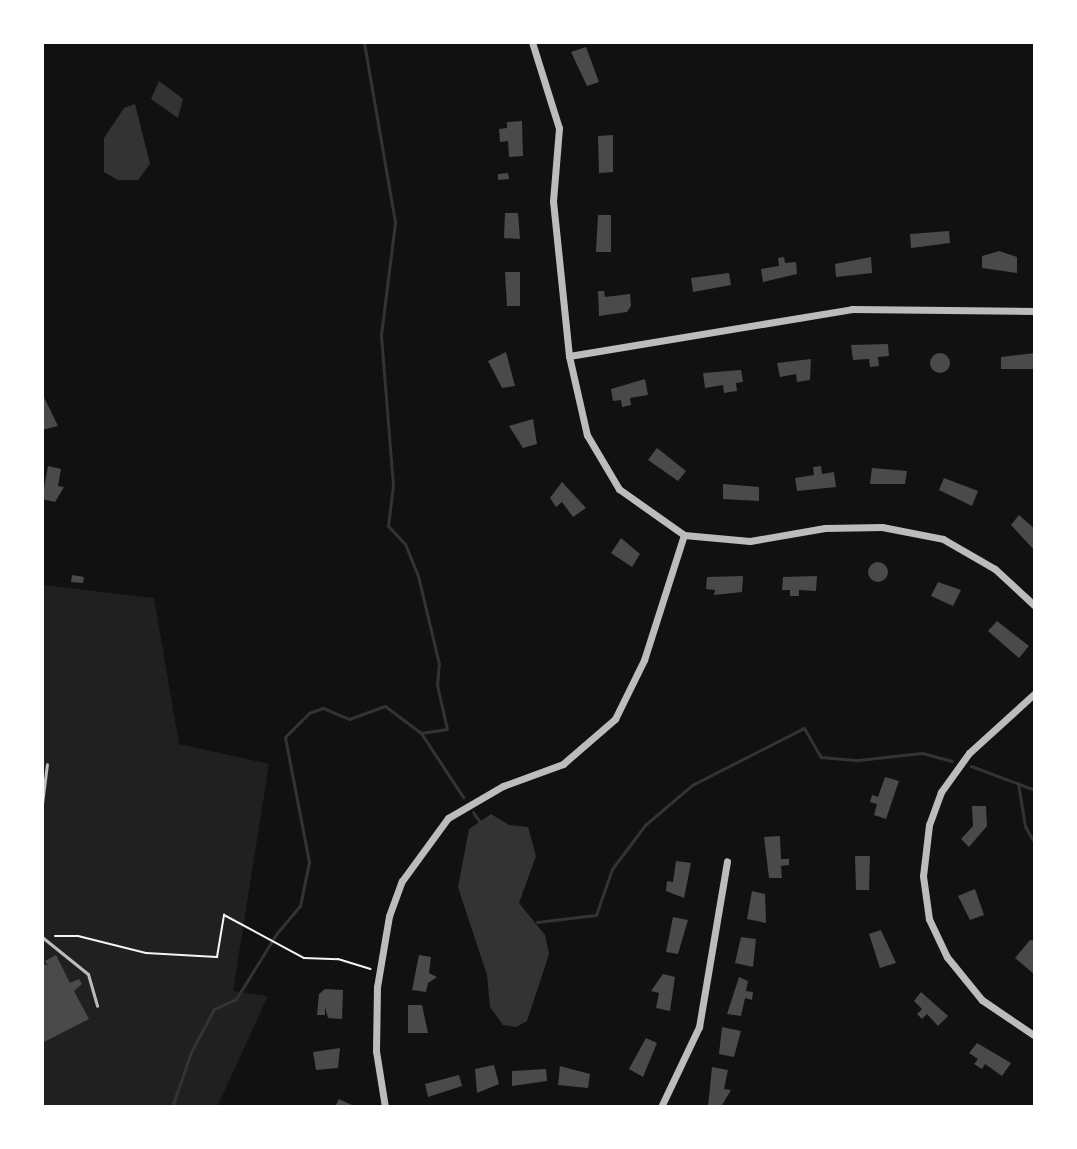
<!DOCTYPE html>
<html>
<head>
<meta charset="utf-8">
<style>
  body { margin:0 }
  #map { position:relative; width:1077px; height:1149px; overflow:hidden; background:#111; font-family:"Work Sans",sans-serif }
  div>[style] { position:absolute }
  .green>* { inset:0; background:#202020 }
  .water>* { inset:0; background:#333 }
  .stream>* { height:3px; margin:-1.5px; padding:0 1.5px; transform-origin:1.5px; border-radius:1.5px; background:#333 }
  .building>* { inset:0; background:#4a4a4a }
  .round { border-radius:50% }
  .path>* { height:2px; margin:-1px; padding:0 1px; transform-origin:1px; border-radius:1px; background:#f5f5f5 }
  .service>* { height:3px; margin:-1.5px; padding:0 1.5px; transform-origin:1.5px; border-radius:1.5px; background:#bcbcbc }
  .minor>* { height:7px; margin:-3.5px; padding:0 3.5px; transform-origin:3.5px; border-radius:3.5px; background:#bcbcbc }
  span { translate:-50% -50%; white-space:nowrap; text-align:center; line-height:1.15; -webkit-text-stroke:7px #fff; paint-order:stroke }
  .frame { position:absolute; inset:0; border:44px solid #fff; pointer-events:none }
</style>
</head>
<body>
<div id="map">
  <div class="green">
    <i style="clip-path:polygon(42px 585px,154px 598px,179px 744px,269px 764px,233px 991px,268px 996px,217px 1107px,42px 1107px)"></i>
  </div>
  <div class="water">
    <i style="clip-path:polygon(159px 81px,183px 99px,178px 118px,151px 99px)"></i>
    <i style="clip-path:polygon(135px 104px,150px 164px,138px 180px,118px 180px,104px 172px,104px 138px,124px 108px)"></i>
    <i style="clip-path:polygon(491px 814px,509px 825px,528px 827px,536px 856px,519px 903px,545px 935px,549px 954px,527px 1021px,516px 1027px,503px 1025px,490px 1007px,487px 975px,458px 887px,469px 829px)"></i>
  </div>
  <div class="stream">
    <i style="left:421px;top:733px;width:77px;rotate:56.7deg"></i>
    <i style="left:971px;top:766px;width:68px;rotate:20.6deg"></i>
    <i style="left:1018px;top:783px;width:44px;rotate:80.8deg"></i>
    <i style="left:1025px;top:826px;width:21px;rotate:61deg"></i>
    <i style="left:473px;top:812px;width:11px;rotate:56deg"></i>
    <i style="left:537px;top:922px;width:59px;rotate:-6.8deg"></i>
    <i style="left:596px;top:915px;width:49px;rotate:-70.8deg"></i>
    <i style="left:612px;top:869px;width:55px;rotate:-53.1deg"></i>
    <i style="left:645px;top:825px;width:62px;rotate:-40.4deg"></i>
    <i style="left:692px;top:785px;width:126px;rotate:-27deg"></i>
    <i style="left:804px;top:728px;width:34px;rotate:60deg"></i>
    <i style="left:821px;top:757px;width:37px;rotate:5deg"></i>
    <i style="left:858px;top:760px;width:64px;rotate:-6.2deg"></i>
    <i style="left:922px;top:753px;width:31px;rotate:15deg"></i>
    <i style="left:172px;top:1107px;width:58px;rotate:-70.9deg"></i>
    <i style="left:191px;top:1052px;width:49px;rotate:-61.9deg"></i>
    <i style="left:214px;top:1009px;width:24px;rotate:-24deg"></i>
    <i style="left:236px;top:999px;width:78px;rotate:-58.2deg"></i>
    <i style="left:277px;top:933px;width:35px;rotate:-50deg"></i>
    <i style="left:300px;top:906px;width:45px;rotate:-78.4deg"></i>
    <i style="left:309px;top:862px;width:127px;rotate:-100.9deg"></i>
    <i style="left:285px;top:737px;width:34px;rotate:-45deg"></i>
    <i style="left:309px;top:713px;width:15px;rotate:-20deg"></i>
    <i style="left:323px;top:708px;width:28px;rotate:23deg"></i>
    <i style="left:349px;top:719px;width:38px;rotate:-20deg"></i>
    <i style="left:385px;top:706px;width:45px;rotate:36.9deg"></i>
    <i style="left:421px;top:733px;width:26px;rotate:-9deg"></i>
    <i style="left:447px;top:729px;width:45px;rotate:-102.8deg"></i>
    <i style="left:437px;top:685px;width:21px;rotate:-85deg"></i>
    <i style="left:439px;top:664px;width:90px;rotate:-103.4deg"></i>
    <i style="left:418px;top:576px;width:35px;rotate:-112deg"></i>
    <i style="left:405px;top:544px;width:25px;rotate:-133deg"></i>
    <i style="left:388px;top:526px;width:41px;rotate:-83deg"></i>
    <i style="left:393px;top:485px;width:150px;rotate:-94.6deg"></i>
    <i style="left:381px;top:335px;width:114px;rotate:-82.9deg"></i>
    <i style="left:395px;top:222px;width:183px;rotate:-99.8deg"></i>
  </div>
  <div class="building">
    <i style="clip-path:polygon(586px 47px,599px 82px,587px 86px,571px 52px)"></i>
    <i style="clip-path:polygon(522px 121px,523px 156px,509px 157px,508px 141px,500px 142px,499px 129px,507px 128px,507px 122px)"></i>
    <i style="clip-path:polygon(613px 135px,613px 172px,599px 173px,598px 136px)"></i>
    <i style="clip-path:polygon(508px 173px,509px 179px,498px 180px,498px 174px)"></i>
    <i style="clip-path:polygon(505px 213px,518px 213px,520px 239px,504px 238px)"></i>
    <i style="clip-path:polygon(598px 215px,611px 215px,611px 252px,596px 252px)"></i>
    <i style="clip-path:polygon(949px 231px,950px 243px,911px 248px,910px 234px)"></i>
    <i style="clip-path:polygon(999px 251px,1017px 257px,1017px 273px,982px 268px,982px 256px)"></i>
    <i style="clip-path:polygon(784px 257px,785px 263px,796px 262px,797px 274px,763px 282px,761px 269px,779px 266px,778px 258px)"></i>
    <i style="clip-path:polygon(871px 257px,872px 273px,836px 277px,835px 264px)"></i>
    <i style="clip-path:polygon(505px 272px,520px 272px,520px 306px,507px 306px)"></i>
    <i style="clip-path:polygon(729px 273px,731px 285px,693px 292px,691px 278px)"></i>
    <i style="clip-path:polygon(598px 291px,604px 291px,605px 297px,630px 294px,631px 306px,627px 312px,599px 316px)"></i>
    <i style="clip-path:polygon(888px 344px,889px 356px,878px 357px,879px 366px,870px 367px,869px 359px,853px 360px,851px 345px)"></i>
    <i style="clip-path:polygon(506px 352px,515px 386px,502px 388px,488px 361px)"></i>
    <i class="round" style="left:930px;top:353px;width:20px;height:20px"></i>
    <i style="clip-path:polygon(1035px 353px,1035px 369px,1001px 369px,1001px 357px)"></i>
    <i style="clip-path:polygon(811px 359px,810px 380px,797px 382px,796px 374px,780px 377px,777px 363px)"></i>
    <i style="clip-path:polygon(741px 370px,743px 382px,736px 383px,737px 391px,724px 393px,723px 385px,705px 388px,703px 373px)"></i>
    <i style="clip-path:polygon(645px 379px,648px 395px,630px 398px,631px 405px,622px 407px,621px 400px,613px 401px,611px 389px)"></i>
    <i style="clip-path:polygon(42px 393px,58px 426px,42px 430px)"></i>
    <i style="clip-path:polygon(533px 419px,537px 444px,523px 448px,509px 426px)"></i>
    <i style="clip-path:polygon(657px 448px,686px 471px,678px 481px,648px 460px)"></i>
    <i style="clip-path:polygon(48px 466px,61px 469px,58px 486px,64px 487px,55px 502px,42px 499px)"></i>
    <i style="clip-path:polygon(821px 466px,822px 474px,834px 472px,836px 487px,797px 491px,795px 478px,814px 475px,813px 467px)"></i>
    <i style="clip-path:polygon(872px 468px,907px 471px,905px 484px,870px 484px)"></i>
    <i style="clip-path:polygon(944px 478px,978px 491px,972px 506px,939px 490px)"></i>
    <i style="clip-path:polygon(562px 482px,586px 508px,573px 517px,562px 502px,556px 507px,550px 498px)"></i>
    <i style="clip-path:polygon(723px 484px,759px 487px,759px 501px,723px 499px)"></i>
    <i style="clip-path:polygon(1019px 515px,1035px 529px,1035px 551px,1011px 525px)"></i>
    <i style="clip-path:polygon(621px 538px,640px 554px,632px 567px,611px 553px)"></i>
    <i class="round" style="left:868px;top:562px;width:20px;height:20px"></i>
    <i style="clip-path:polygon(72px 575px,84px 577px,83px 583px,71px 582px)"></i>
    <i style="clip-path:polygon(743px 576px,742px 592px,714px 595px,715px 590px,706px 589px,707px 577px)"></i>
    <i style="clip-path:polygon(817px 576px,816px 591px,799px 590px,799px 596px,790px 596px,790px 590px,782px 590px,783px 577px)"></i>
    <i style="clip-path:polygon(938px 582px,961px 590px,953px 606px,931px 596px)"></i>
    <i style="clip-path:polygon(997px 621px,1029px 646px,1019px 658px,988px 631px)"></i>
    <i style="clip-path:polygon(885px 777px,899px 781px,886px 819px,874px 815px,877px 804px,870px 802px,872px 795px,878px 797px)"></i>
    <i style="clip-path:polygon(972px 806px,986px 806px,987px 826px,969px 847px,961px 839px,973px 826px)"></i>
    <i style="clip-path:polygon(780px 836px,781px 859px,789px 859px,789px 865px,781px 866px,782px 878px,769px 878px,764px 837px)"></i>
    <i style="clip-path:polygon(855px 856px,870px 856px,869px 890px,856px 890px)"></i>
    <i style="clip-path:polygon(676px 861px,691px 863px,684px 898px,666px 891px,667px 881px,673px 882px)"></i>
    <i style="clip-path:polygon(975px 889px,984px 915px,970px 920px,958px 896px)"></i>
    <i style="clip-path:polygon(752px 891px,765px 894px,766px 923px,747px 919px)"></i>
    <i style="clip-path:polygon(673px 917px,688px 920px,678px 954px,666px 952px)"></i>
    <i style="clip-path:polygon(881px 930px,896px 963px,880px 968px,869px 934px)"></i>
    <i style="clip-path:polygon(741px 937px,756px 939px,753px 967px,735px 963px)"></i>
    <i style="clip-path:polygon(1030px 940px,1035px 941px,1035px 975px,1015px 958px)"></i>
    <i style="clip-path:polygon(56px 955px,70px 983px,79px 979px,82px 984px,74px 991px,89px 1019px,42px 1043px,42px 963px,48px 966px,45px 961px)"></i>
    <i style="clip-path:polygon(419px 955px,431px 957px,429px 973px,437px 977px,428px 983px,426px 992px,412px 990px)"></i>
    <i style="clip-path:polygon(663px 974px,675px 977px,670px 1011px,656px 1008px,659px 993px,651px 991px)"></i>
    <i style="clip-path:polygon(739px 977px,748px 981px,746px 991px,753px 992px,752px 1000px,745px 998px,741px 1016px,727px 1014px)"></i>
    <i style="clip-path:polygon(325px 989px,343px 990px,342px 1019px,328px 1018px,325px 1007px,325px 1015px,317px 1015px,319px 994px)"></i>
    <i style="clip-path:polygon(921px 992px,948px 1016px,938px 1026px,927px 1014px,922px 1019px,917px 1014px,922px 1009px,914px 1001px)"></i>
    <i style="clip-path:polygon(408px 1005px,422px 1005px,428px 1033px,408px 1033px)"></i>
    <i style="clip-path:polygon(722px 1027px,741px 1031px,734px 1057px,719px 1054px)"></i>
    <i style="clip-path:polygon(646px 1038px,657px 1043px,643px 1077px,629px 1069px)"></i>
    <i style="clip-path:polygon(977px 1043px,1011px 1063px,1002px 1076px,985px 1064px,982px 1069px,974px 1064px,978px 1059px,969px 1053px)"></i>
    <i style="clip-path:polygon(340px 1048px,338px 1068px,316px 1070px,313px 1052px)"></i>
    <i style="clip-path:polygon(494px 1065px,499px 1084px,477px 1093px,475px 1069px)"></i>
    <i style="clip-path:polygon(560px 1066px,590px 1074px,588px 1088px,558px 1085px)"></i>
    <i style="clip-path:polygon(712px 1067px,728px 1070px,724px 1089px,731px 1090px,721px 1107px,708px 1106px)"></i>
    <i style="clip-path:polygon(546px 1069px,547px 1081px,512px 1086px,512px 1071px)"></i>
    <i style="clip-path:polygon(459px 1075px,462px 1086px,428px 1097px,425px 1084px)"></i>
    <i style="clip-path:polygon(339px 1099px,352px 1105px,351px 1107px,335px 1107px)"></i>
  </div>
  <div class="path">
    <i style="left:55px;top:936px;width:23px"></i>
    <i style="left:78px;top:936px;width:70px;rotate:14deg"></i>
    <i style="left:146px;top:953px;width:71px;rotate:3.2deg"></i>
    <i style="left:217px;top:957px;width:43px;rotate:-80.5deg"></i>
    <i style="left:224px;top:915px;width:91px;rotate:28.3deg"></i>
    <i style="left:304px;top:958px;width:34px;rotate:2deg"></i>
    <i style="left:338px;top:959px;width:34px;rotate:17deg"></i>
  </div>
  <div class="service">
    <i style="left:42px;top:804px;width:40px;rotate:-82.9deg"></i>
    <i style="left:42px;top:937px;width:59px;rotate:38.8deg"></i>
    <i style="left:88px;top:974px;width:33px;rotate:74deg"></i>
  </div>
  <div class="minor">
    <i style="left:532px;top:42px;width:90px;rotate:72.6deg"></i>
    <i style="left:559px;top:128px;width:73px;rotate:94.7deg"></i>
    <i style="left:553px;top:201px;width:156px;rotate:84.1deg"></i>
    <i style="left:569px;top:356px;width:81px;rotate:77.2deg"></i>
    <i style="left:587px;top:435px;width:63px;rotate:59.3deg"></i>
    <i style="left:619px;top:489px;width:80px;rotate:35.3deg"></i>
    <i style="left:684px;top:535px;width:66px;rotate:5.2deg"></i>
    <i style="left:750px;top:541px;width:76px;rotate:-9.8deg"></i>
    <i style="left:825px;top:528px;width:57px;rotate:-1deg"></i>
    <i style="left:882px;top:527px;width:62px;rotate:11.1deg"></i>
    <i style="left:943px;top:539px;width:60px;rotate:30deg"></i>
    <i style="left:995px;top:569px;width:54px;rotate:42.8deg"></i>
    <i style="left:569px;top:356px;width:287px;rotate:-9.4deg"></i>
    <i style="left:852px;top:309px;width:183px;rotate:0.6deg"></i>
    <i style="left:1035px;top:693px;width:89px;rotate:137.7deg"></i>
    <i style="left:969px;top:753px;width:48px;rotate:125.7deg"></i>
    <i style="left:941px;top:792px;width:35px;rotate:110deg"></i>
    <i style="left:929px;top:825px;width:51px;rotate:96.7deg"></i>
    <i style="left:923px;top:876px;width:43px;rotate:82.1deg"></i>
    <i style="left:929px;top:919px;width:42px;rotate:64.7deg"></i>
    <i style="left:947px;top:957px;width:55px;rotate:50.9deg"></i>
    <i style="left:982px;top:1000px;width:64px;rotate:34.2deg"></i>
    <i style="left:385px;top:1107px;width:57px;rotate:-99.1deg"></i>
    <i style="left:376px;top:1051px;width:64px;rotate:-89.1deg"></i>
    <i style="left:377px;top:987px;width:72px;rotate:-80.4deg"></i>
    <i style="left:389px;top:916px;width:37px;rotate:-70deg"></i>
    <i style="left:402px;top:881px;width:78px;rotate:-53.9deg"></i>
    <i style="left:448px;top:818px;width:64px;rotate:-30.2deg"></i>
    <i style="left:503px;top:786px;width:64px;rotate:-20.1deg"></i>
    <i style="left:563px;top:764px;width:69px;rotate:-40.9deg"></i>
    <i style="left:615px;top:719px;width:66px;rotate:-63.8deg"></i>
    <i style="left:644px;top:660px;width:131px;rotate:-72.3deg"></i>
    <i style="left:661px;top:1107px;width:89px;rotate:-64.6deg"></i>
    <i style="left:699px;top:1027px;width:168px;rotate:-80.4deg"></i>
  </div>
  <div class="frame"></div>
</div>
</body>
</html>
